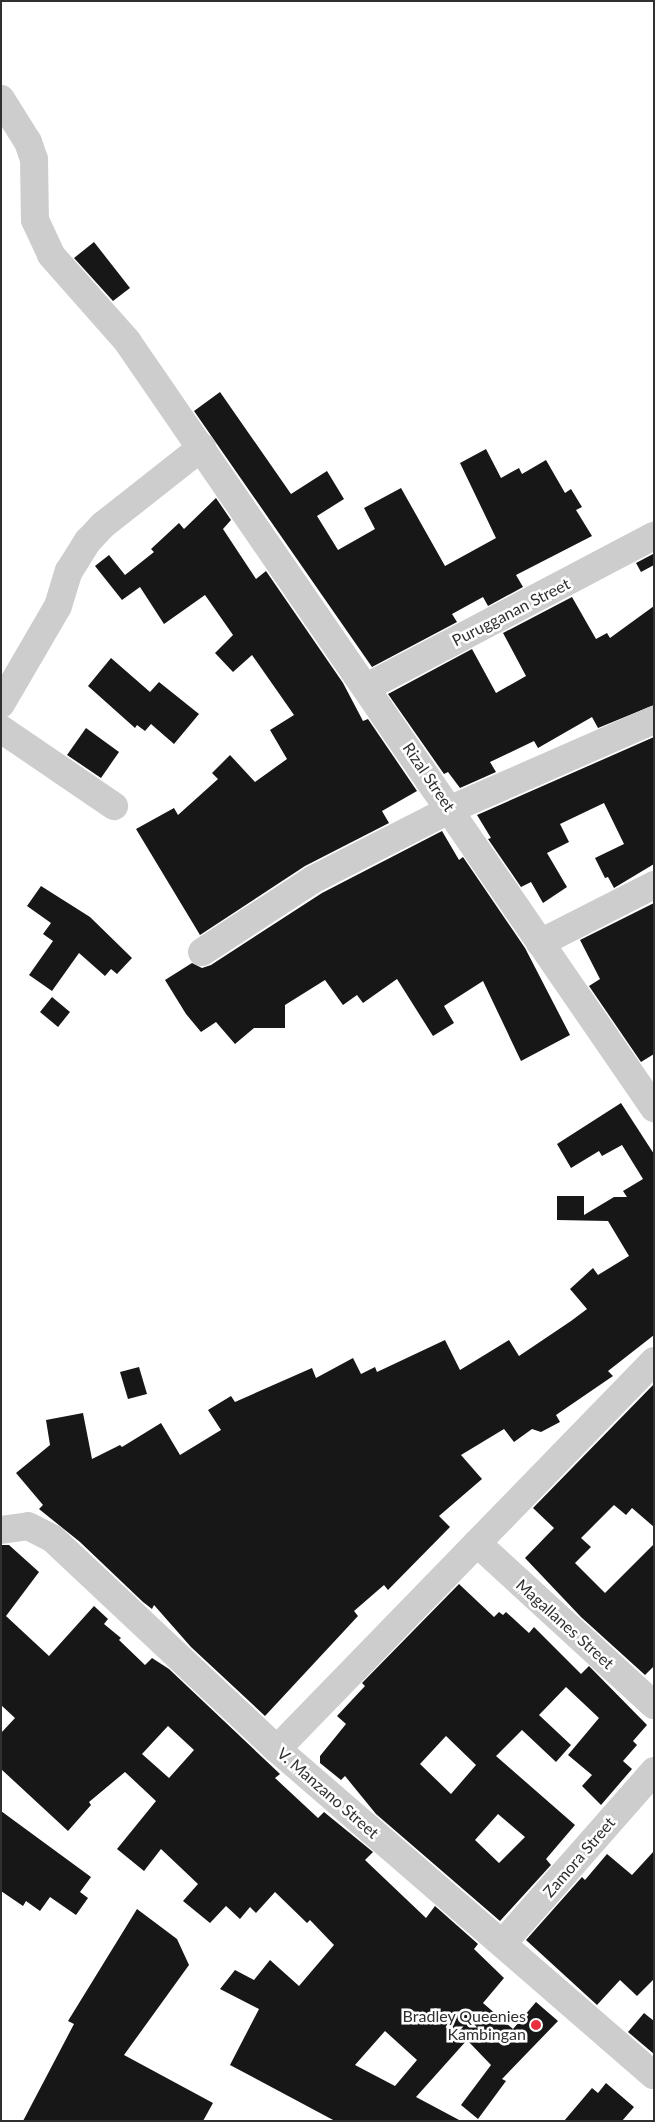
<!DOCTYPE html>
<html>
<head>
<meta charset="utf-8">
<style>
  body { margin:0 }
  #map { position:relative; width:655px; height:2122px; overflow:hidden; background:#fff; font-family:Lato,sans-serif }
  div>[style] { position:absolute }
  .building>* { inset:0; background:#171717 }
  .minor>* { height:28px; margin:-14px; padding:0 14px; transform-origin:14px; border-radius:14px; background:#cdcdcd }
  .dots>* { width:14px; height:14px; translate:-50% -50%; box-sizing:border-box; border:2px solid #fff; border-radius:50% }
  span { translate:-50% -50%; white-space:nowrap; text-align:center; line-height:1.15; -webkit-text-stroke:5px #fff; paint-order:stroke }
  .street-label { font-size:16px; color:#303030 }
  .poi-label { font-size:16px; color:#303030 }
  .right { translate:-100% -50%; text-align:right }
  .frame { position:absolute; inset:0; border:2px solid #303030; pointer-events:none }
</style>
</head>
<body>
<div id="map">
  <div class="building">
    <i style="clip-path:polygon(94px 242px,130px 288px,113px 301px,74px 258px)"></i>
    <i style="clip-path:polygon(220px 392px,291px 494px,327px 471px,344px 499px,317px 516px,338px 550px,375px 529px,364px 508px,401px 488px,445px 566px,496px 538px,460px 463px,486px 449px,501px 478px,519px 468px,522px 474px,546px 460px,565px 493px,571px 489px,582px 507px,576px 510px,592px 536px,516px 575px,523px 587px,488px 606px,483px 597px,452px 614px,457px 622px,372px 667px,194px 411px)"></i>
    <i style="clip-path:polygon(216px 498px,231px 520px,223px 529px,256px 579px,266px 571px,343px 683px,363px 721px,368px 719px,417px 791px,382px 811px,389px 823px,305px 866px,200px 935px,136px 829px,174px 808px,178px 815px,218px 779px,212px 773px,230px 755px,255px 782px,287px 759px,270px 730px,294px 715px,252px 655px,233px 672px,215px 653px,233px 635px,205px 595px,164px 624px,140px 587px,122px 600px,95px 566px,109px 555px,125px 575px,154px 552px,151px 549px,179px 523px,184px 529px)"></i>
    <i style="clip-path:polygon(653px 554px,654px 565px,641px 572px,636px 563px)"></i>
    <i style="clip-path:polygon(572px 597px,596px 639px,607px 633px,610px 638px,654px 606px,654px 705px,598px 728px,592px 717px,538px 748px,534px 741px,490px 762px,496px 772px,460px 788px,448px 772px,444px 774px,388px 694px,472px 649px,496px 693px,526px 676px,503px 633px)"></i>
    <i style="clip-path:polygon(111px 658px,150px 692px,159px 682px,199px 714px,174px 744px,151px 724px,145px 731px,137px 725px,135px 728px,88px 686px)"></i>
    <i style="clip-path:polygon(86px 728px,119px 752px,101px 778px,67px 755px)"></i>
    <i style="clip-path:polygon(654px 737px,654px 864px,614px 888px,608px 877px,605px 878px,595px 858px,624px 844px,604px 803px,560px 824px,569px 842px,547px 853px,567px 887px,543px 903px,531px 882px,521px 887px,488px 839px,491px 838px,477px 815px)"></i>
    <i style="clip-path:polygon(442px 831px,459px 860px,463px 857px,525px 948px,570px 1035px,521px 1061px,483px 981px,444px 1006px,454px 1023px,433px 1036px,397px 979px,363px 1003px,357px 995px,343px 1005px,325px 980px,285px 1005px,285px 1028px,254px 1028px,235px 1044px,216px 1022px,201px 1032px,186px 1014px,165px 980px,192px 963px,202px 968px,211px 965px,322px 893px)"></i>
    <i style="clip-path:polygon(41px 886px,90px 917px,132px 958px,117px 974px,111px 969px,105px 976px,79px 953px,52px 991px,29px 975px,53px 941px,43px 934px,51px 923px,27px 906px)"></i>
    <i style="clip-path:polygon(654px 903px,654px 1054px,641px 1062px,589px 986px,600px 979px,580px 940px)"></i>
    <i style="clip-path:polygon(52px 997px,70px 1012px,58px 1027px,40px 1012px)"></i>
    <i style="clip-path:polygon(621px 1103px,654px 1154px,654px 1335px,608px 1371px,613px 1376px,556px 1415px,560px 1422px,541px 1432px,532px 1429px,514px 1442px,504px 1429px,461px 1455px,482px 1479px,439px 1516px,450px 1527px,388px 1590px,384px 1585px,354px 1611px,358px 1616px,265px 1716px,191px 1647px,154px 1605px,152px 1609px,143px 1602px,80px 1542px,39px 1509px,43px 1505px,16px 1473px,50px 1445px,46px 1420px,83px 1413px,92px 1459px,120px 1445px,122px 1447px,161px 1423px,180px 1455px,221px 1430px,208px 1410px,231px 1396px,235px 1402px,312px 1368px,316px 1378px,353px 1358px,361px 1374px,375px 1367px,377px 1372px,445px 1340px,460px 1370px,509px 1340px,519px 1356px,571px 1321px,587px 1309px,570px 1289px,593px 1268px,598px 1275px,629px 1256px,608px 1221px,557px 1220px,557px 1196px,584px 1196px,584px 1215px,614px 1197px,627px 1197px,623px 1191px,643px 1179px,622px 1145px,602px 1156px,599px 1151px,571px 1168px,557px 1144px)"></i>
    <i style="clip-path:polygon(139px 1367px,147px 1394px,128px 1399px,120px 1372px)"></i>
    <i style="clip-path:polygon(654px 1384px,654px 1527px,632px 1508px,626px 1515px,614px 1505px,581px 1538px,591px 1547px,575px 1563px,605px 1593px,654px 1544px,654px 1666px,645px 1675px,581px 1617px,525px 1558px,554px 1528px,533px 1508px)"></i>
    <i style="clip-path:polygon(evenodd,1px 1545px,9px 1545px,39px 1572px,6px 1616px,49px 1656px,94px 1606px,108px 1619px,104px 1624px,121px 1638px,119px 1640px,145px 1665px,152px 1658px,169px 1669px,280px 1774px,275px 1778px,318px 1818px,324px 1812px,373px 1852px,365px 1860px,426px 1918px,435px 1906px,478px 1944px,474px 1949px,504px 1978px,483px 2003px,513px 2029px,536px 2002px,558px 2021px,502px 2079px,506px 2081px,478px 2119px,461px 2105px,491px 2065px,467px 2040px,416px 2097px,461px 2121px,335px 2121px,230px 2065px,259px 2009px,220px 1989px,235px 1970px,254px 1980px,270px 1960px,299px 1986px,334px 1945px,310px 1920px,307px 1923px,275px 1892px,256px 1913px,250px 1907px,240px 1919px,226px 1906px,210px 1923px,183px 1901px,198px 1884px,161px 1849px,144px 1871px,117px 1849px,156px 1801px,125px 1772px,89px 1802px,91px 1805px,68px 1831px,1px 1769px,1px 1733px,15px 1718px,1px 1705px,1px 1545px,168px 1726px,194px 1750px,169px 1778px,142px 1754px,168px 1726px,1px 1545px,385px 2031px,417px 2060px,395px 2086px,355px 2065px,385px 2031px)"></i>
    <i style="clip-path:polygon(evenodd,459px 1584px,494px 1617px,499px 1612px,503px 1615px,506px 1612px,529px 1633px,534px 1627px,581px 1674px,589px 1666px,647px 1725px,633px 1741px,637px 1745px,623px 1761px,632px 1769px,601px 1805px,582px 1786px,592px 1775px,568px 1755px,599px 1718px,566px 1687px,539px 1715px,571px 1745px,556px 1762px,522px 1730px,496px 1756px,575px 1825px,546px 1859px,551px 1865px,500px 1921px,376px 1814px,345px 1776px,341px 1780px,320px 1763px,320px 1756px,346px 1724px,337px 1716px,365px 1686px,362px 1683px,459px 1584px,446px 1736px,476px 1765px,451px 1794px,420px 1764px,446px 1736px,459px 1584px,498px 1814px,525px 1837px,499px 1863px,475px 1840px,498px 1814px)"></i>
    <i style="clip-path:polygon(1px 1811px,91px 1877px,80px 1892px,88px 1898px,76px 1915px,50px 1897px,40px 1911px,26px 1901px,23px 1906px,1px 1891px)"></i>
    <i style="clip-path:polygon(654px 1851px,654px 1979px,637px 1996px,620px 1980px,597px 2005px,526px 1940px,582px 1877px,585px 1880px,607px 1854px,632px 1875px)"></i>
    <i style="clip-path:polygon(137px 1909px,177px 1939px,189px 1965px,124px 2055px,213px 2103px,203px 2121px,23px 2121px,74px 2024px,68px 2021px)"></i>
    <i style="clip-path:polygon(644px 2013px,654px 2021px,654px 2054px,628px 2032px)"></i>
    <i style="clip-path:polygon(606px 2083px,634px 2107px,622px 2121px,564px 2121px,592px 2088px,598px 2093px)"></i>
  </div>
  <div class="minor">
    <i style="left:1px;top:99px;width:51px;rotate:57.9deg"></i>
    <i style="left:28px;top:142px;width:18px;rotate:71deg"></i>
    <i style="left:34px;top:159px;width:61px;rotate:89.1deg"></i>
    <i style="left:35px;top:220px;width:38px;rotate:65deg"></i>
    <i style="left:51px;top:255px;width:115px;rotate:48.5deg"></i>
    <i style="left:127px;top:341px;width:931px;rotate:55.51deg"></i>
    <i style="left:367px;top:687px;width:324px;rotate:-27.8deg"></i>
    <i style="left:1px;top:704px;width:113px;rotate:-59.8deg"></i>
    <i style="left:58px;top:606px;width:37px;rotate:-73deg"></i>
    <i style="left:69px;top:571px;width:36px;rotate:-58deg"></i>
    <i style="left:88px;top:541px;width:22px;rotate:-47deg"></i>
    <i style="left:103px;top:525px;width:126px;rotate:-38.2deg"></i>
    <i style="left:1px;top:729px;width:137px;rotate:34.3deg"></i>
    <i style="left:540px;top:943px;width:128px;rotate:-27deg"></i>
    <i style="left:202px;top:952px;width:134px;rotate:-33.1deg"></i>
    <i style="left:314px;top:879px;width:154px;rotate:-27.1deg"></i>
    <i style="left:451px;top:809px;width:222px;rotate:-23.7deg"></i>
    <i style="left:1px;top:1530px;width:27px;rotate:-8deg"></i>
    <i style="left:28px;top:1526px;width:28px;rotate:27deg"></i>
    <i style="left:53px;top:1539px;width:307px;rotate:43.2deg"></i>
    <i style="left:277px;top:1749px;width:498px;rotate:40.9deg"></i>
    <i style="left:477px;top:1543px;width:240px;rotate:42.5deg"></i>
    <i style="left:277px;top:1749px;width:541px;rotate:-45.82deg"></i>
    <i style="left:503px;top:1943px;width:229px;rotate:-48.7deg"></i>
  </div>
  <div class="dots">
    <i style="left:536px;top:2025px;background:#e83041"></i>
  </div>
  <div class="street-label">
    <span style="left:511px;top:612px;rotate:-27deg">Purugganan Street</span>
    <span style="left:429px;top:777px;rotate:56deg">Rizal Street</span>
    <span style="left:565px;top:1624px;rotate:42deg">Magallanes Street</span>
    <span style="left:328px;top:1793px;rotate:41deg">V. Manzano Street</span>
    <span style="left:579px;top:1857px;rotate:-49deg">Zamora Street</span>
  </div>
  <div class="poi-label">
    <span class="right" style="left:526px;top:2025px">Bradley Queenies<br>Kambingan</span>
  </div>
  <div class="frame"></div>
</div>
</body>
</html>
